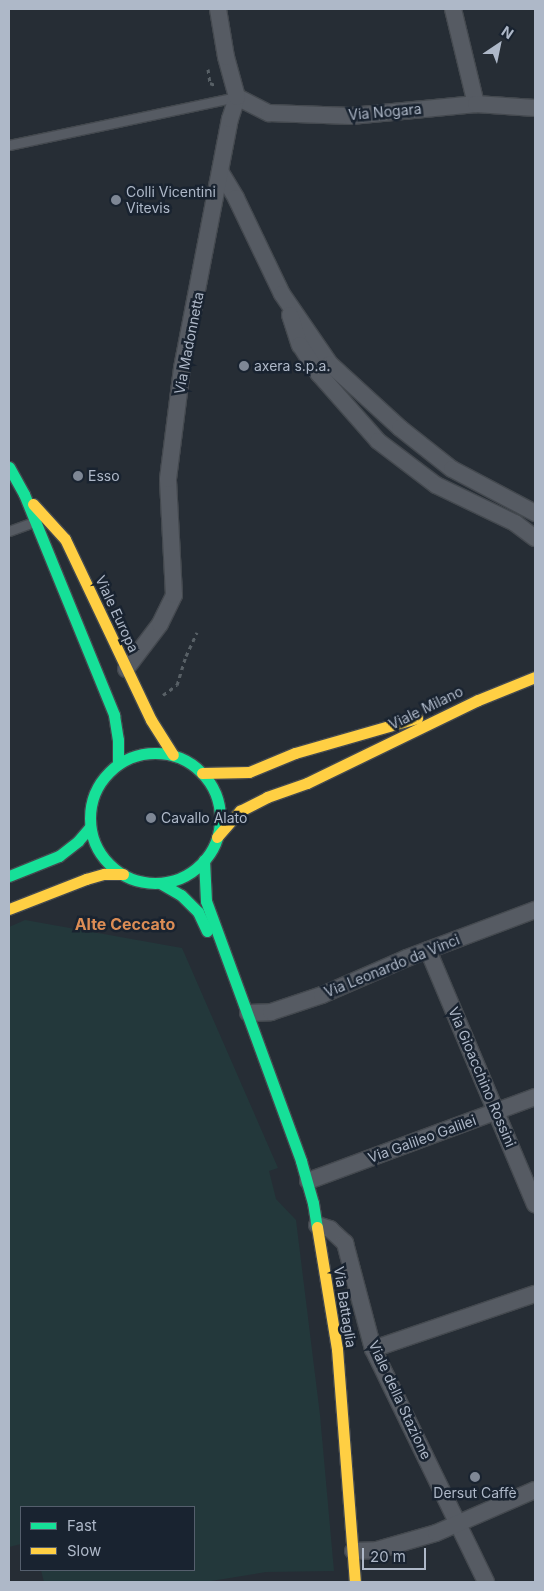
<!DOCTYPE html>
<html>
<head>
<meta charset="utf-8">
<style>
  body { margin:0 }
  #map { position:relative; width:544px; height:1591px; overflow:hidden; background:#262d35; font-family:Inter,sans-serif }
  div>[style] { position:absolute }
  .green>* { inset:0; background:#23383b }
  .path>* { height:3px; margin-top:-1.5px; transform-origin:0; background:repeating-linear-gradient(90deg,#586066 0 4px,transparent 0 8px) }
  .roads { filter:drop-shadow(1px 0 #44494f) drop-shadow(-1px 0 #44494f) drop-shadow(0 1px #44494f) drop-shadow(0 -1px #44494f) }
  .lane>* { height:9px; margin:-4.5px; padding:0 4.5px; transform-origin:4.5px; border-radius:4.5px; background:#565b63 }
  .street>* { height:16px; margin:-8px; padding:0 8px; transform-origin:8px; border-radius:8px; background:#565b63 }
  .fast>* { height:11px; margin:-5.5px; padding:0 5.5px; transform-origin:5.5px; border-radius:5.5px; background:#16e098 }
  .fast>.ring { margin:-5.5px; padding:0; box-sizing:content-box; background:none; border:11px solid #16e098; border-radius:50% }
  .slow>* { height:11px; margin:-5.5px; padding:0 5.5px; transform-origin:5.5px; border-radius:5.5px; background:#ffcf43 }
  .dots>* { width:14px; height:14px; translate:-50% -50%; box-sizing:border-box; border:2px solid #192330; border-radius:50% }
  span { translate:-50% -50%; white-space:nowrap; text-align:center; line-height:1.15; -webkit-text-stroke:5px #192330; paint-order:stroke }
  .street-label { font-size:14px; color:#aeb8c8 }
  .poi-label { font-size:14px; color:#aeb8c8 }
  .left { translate:0 -50%; text-align:left }
  .quarter-label { font-size:16px; color:#dc8d55; font-weight:700 }
  .frame { position:absolute; inset:0; border:10px solid #aeb8c8; pointer-events:none }
  .legend { position:absolute; left:20px; top:1506px; width:175px; height:65px; box-sizing:border-box; background:#192330; border:1px solid #555f6d; margin:0; padding:6px 9px; list-style:none; font-size:15px; color:#aeb8c8 }
  .legend li { display:flex; align-items:center; gap:10px; height:25px }
  .legend b { width:25px; border:1px solid #555f6d }
  .north { position:absolute; left:474px; top:20px; width:50px; height:50px; -webkit-text-stroke:4px #192330; paint-order:stroke; rotate:34deg; font-size:14px; font-weight:700; line-height:20px; text-align:center; color:#aeb8c8 }
  .north::after { content:''; display:block; margin:auto; width:18px; height:22px; background:#aeb8c8; clip-path:polygon(50% 0,100% 100%,50% 72%,0 100%) }
  .scale { position:absolute; left:362px; top:1548px; width:64px; height:22px; box-sizing:border-box; border:2px solid #aeb8c8; border-top:0; padding-left:6px; font-size:15px; line-height:18px; white-space:nowrap; color:#aeb8c8; -webkit-text-stroke:4px #192330; paint-order:stroke }
</style>
</head>
<body>
<div id="map">
  <div class="green">
    <i style="clip-path:polygon(25px 920px,182px 948px,278px 1168px,269px 1171px,276px 1199px,296px 1220px,320px 1415px,334px 1571px,266px 1572px,205px 1582px,44px 1582px,41px 1570px,194px 1570px,194px 1507px,21px 1507px,21px 1544px,9px 1547px,9px 927px)"></i>
  </div>
  <div class="path">
    <i style="left:208px;top:69px;width:14px;rotate:82deg"></i>
    <i style="left:210px;top:83px;width:5px;rotate:22deg"></i>
    <i style="left:163px;top:695px;width:17px;rotate:-36deg"></i>
    <i style="left:177px;top:685px;width:30px;rotate:-73deg"></i>
    <i style="left:186px;top:656px;width:26px;rotate:-65deg"></i>
  </div>
  <div class="roads">
    <div class="lane">
      <i style="left:9px;top:145px;width:233px;rotate:-11.9deg"></i>
      <i style="left:9px;top:531px;width:27px;rotate:-20deg"></i>
    </div>
    <div class="street">
      <i style="left:453px;top:9px;width:98px;rotate:76.4deg"></i>
      <i style="left:237px;top:97px;width:36px;rotate:27deg"></i>
      <i style="left:269px;top:113px;width:82px;rotate:2.1deg"></i>
      <i style="left:351px;top:116px;width:126px;rotate:-5.5deg"></i>
      <i style="left:476px;top:104px;width:59px;rotate:3.9deg"></i>
      <i style="left:220px;top:171px;width:31px;rotate:59deg"></i>
      <i style="left:236px;top:198px;width:106px;rotate:64.4deg"></i>
      <i style="left:282px;top:294px;width:85px;rotate:55.6deg"></i>
      <i style="left:330px;top:364px;width:95px;rotate:42.4deg"></i>
      <i style="left:400px;top:428px;width:66px;rotate:38.3deg"></i>
      <i style="left:452px;top:469px;width:94px;rotate:27.9deg"></i>
      <i style="left:290px;top:315px;width:32px;rotate:72deg"></i>
      <i style="left:300px;top:345px;width:35px;rotate:57deg"></i>
      <i style="left:319px;top:374px;width:89px;rotate:48.6deg"></i>
      <i style="left:378px;top:441px;width:73px;rotate:37.2deg"></i>
      <i style="left:436px;top:485px;width:88px;rotate:25.7deg"></i>
      <i style="left:515px;top:523px;width:25px;rotate:37deg"></i>
      <i style="left:126px;top:669px;width:56px;rotate:-52.9deg"></i>
      <i style="left:160px;top:624px;width:32px;rotate:-64deg"></i>
      <i style="left:174px;top:595px;width:116px;rotate:-93deg"></i>
      <i style="left:168px;top:479px;width:112px;rotate:-82.8deg"></i>
      <i style="left:182px;top:368px;width:254px;rotate:-79.1deg"></i>
      <i style="left:230px;top:119px;width:23px;rotate:-72deg"></i>
      <i style="left:237px;top:97px;width:41px;rotate:-105.4deg"></i>
      <i style="left:226px;top:57px;width:49px;rotate:-99.5deg"></i>
      <i style="left:428px;top:950px;width:276px;rotate:67.2deg"></i>
      <i style="left:248px;top:1013px;width:23px;rotate:-2deg"></i>
      <i style="left:271px;top:1012px;width:54px;rotate:-18.4deg"></i>
      <i style="left:322px;top:995px;width:93px;rotate:-23.5deg"></i>
      <i style="left:407px;top:958px;width:137px;rotate:-20.6deg"></i>
      <i style="left:308px;top:1181px;width:242px;rotate:-20.3deg"></i>
      <i style="left:317px;top:1225px;width:14px;rotate:17deg"></i>
      <i style="left:330px;top:1229px;width:21px;rotate:43deg"></i>
      <i style="left:345px;top:1243px;width:110px;rotate:75.2deg"></i>
      <i style="left:373px;top:1349px;width:259px;rotate:64.1deg"></i>
      <i style="left:373px;top:1349px;width:171px;rotate:-18.8deg"></i>
      <i style="left:353px;top:1551px;width:24px;rotate:-2deg"></i>
      <i style="left:377px;top:1550px;width:61px;rotate:-16.1deg"></i>
      <i style="left:436px;top:1533px;width:108px;rotate:-23.5deg"></i>
    </div>
    <div class="fast">
      <i style="left:9px;top:467px;width:31px;rotate:61deg"></i>
      <i style="left:24px;top:494px;width:239px;rotate:67.8deg"></i>
      <i style="left:114px;top:715px;width:25px;rotate:81deg"></i>
      <i style="left:118px;top:740px;width:24px;rotate:90deg"></i>
      <i class="ring" style="left:90px;top:753px;width:119px;height:119px"></i>
      <i style="left:204px;top:860px;width:41px;rotate:87.2deg"></i>
      <i style="left:206px;top:901px;width:277px;rotate:69.9deg"></i>
      <i style="left:301px;top:1161px;width:44px;rotate:74.1deg"></i>
      <i style="left:313px;top:1203px;width:24px;rotate:81deg"></i>
      <i style="left:9px;top:876px;width:54px;rotate:-21.8deg"></i>
      <i style="left:59px;top:856px;width:24px;rotate:-38deg"></i>
      <i style="left:78px;top:841px;width:18px;rotate:-49deg"></i>
      <i style="left:160px;top:883px;width:24px;rotate:30deg"></i>
      <i style="left:181px;top:895px;width:24px;rotate:45deg"></i>
      <i style="left:198px;top:912px;width:21px;rotate:65deg"></i>
    </div>
    <div class="slow">
      <i style="left:33px;top:504px;width:47px;rotate:47.6deg"></i>
      <i style="left:65px;top:539px;width:200px;rotate:64.6deg"></i>
      <i style="left:151px;top:720px;width:41px;rotate:57.8deg"></i>
      <i style="left:202px;top:773px;width:47px;rotate:-1.2deg"></i>
      <i style="left:249px;top:772px;width:50px;rotate:-22.4deg"></i>
      <i style="left:295px;top:753px;width:127px;rotate:-16deg"></i>
      <i style="left:217px;top:837px;width:35px;rotate:-49deg"></i>
      <i style="left:240px;top:811px;width:30px;rotate:-27deg"></i>
      <i style="left:267px;top:797px;width:42px;rotate:-19.3deg"></i>
      <i style="left:307px;top:783px;width:190px;rotate:-25.9deg"></i>
      <i style="left:478px;top:700px;width:61px;rotate:-22deg"></i>
      <i style="left:9px;top:909px;width:83px;rotate:-21.3deg"></i>
      <i style="left:86px;top:879px;width:19px;rotate:-16deg"></i>
      <i style="left:104px;top:874px;width:19px"></i>
      <i style="left:317px;top:1227px;width:124px;rotate:80.7deg"></i>
      <i style="left:337px;top:1349px;width:234px;rotate:85.6deg"></i>
    </div>
  </div>
  <div class="dots">
    <i style="left:116px;top:200px;background:#7e8795"></i>
    <i style="left:244px;top:366px;background:#7e8795"></i>
    <i style="left:78px;top:476px;background:#7e8795"></i>
    <i style="left:151px;top:818px;background:#7e8795"></i>
    <i style="left:475px;top:1477px;background:#7e8795"></i>
  </div>
  <div class="street-label">
    <span style="left:385px;top:112px;rotate:-5deg">Via Nogara</span>
    <span style="left:189px;top:343px;rotate:-79deg">Via Madonnetta</span>
    <span style="left:117px;top:614px;rotate:65deg">Viale Europa</span>
    <span style="left:426px;top:708px;rotate:-26deg">Viale Milano</span>
    <span style="left:392px;top:966px;rotate:-22deg">Via Leonardo da Vinci</span>
    <span style="left:482px;top:1077px;rotate:67deg">Via Gioacchino Rossini</span>
    <span style="left:422px;top:1139px;rotate:-20deg">Via Galileo Galilei</span>
    <span style="left:345px;top:1307px;rotate:81deg">Via Battaglia</span>
    <span style="left:400px;top:1400px;rotate:65deg">Viale della Stazione</span>
  </div>
  <div class="poi-label">
    <span class="left" style="left:126px;top:200px">Colli Vicentini<br>Vitevis</span>
    <span class="left" style="left:254px;top:366px">axera s.p.a.</span>
    <span class="left" style="left:88px;top:476px">Esso</span>
    <span class="left" style="left:161px;top:818px">Cavallo Alato</span>
    <span style="left:475px;top:1493px">Dersut Caffè</span>
  </div>
  <div class="quarter-label">
    <span style="left:125px;top:924px">Alte Ceccato</span>
  </div>
  <div class="frame"></div>
  <ul class="legend">
  <li><b style="height:6px;background:#16e098"></b>Fast</li>
  <li><b style="height:6px;background:#ffcf43"></b>Slow</li>
  </ul>
  <div class="north">N</div>
  <div class="scale">20 m</div>
</div>
</body>
</html>
